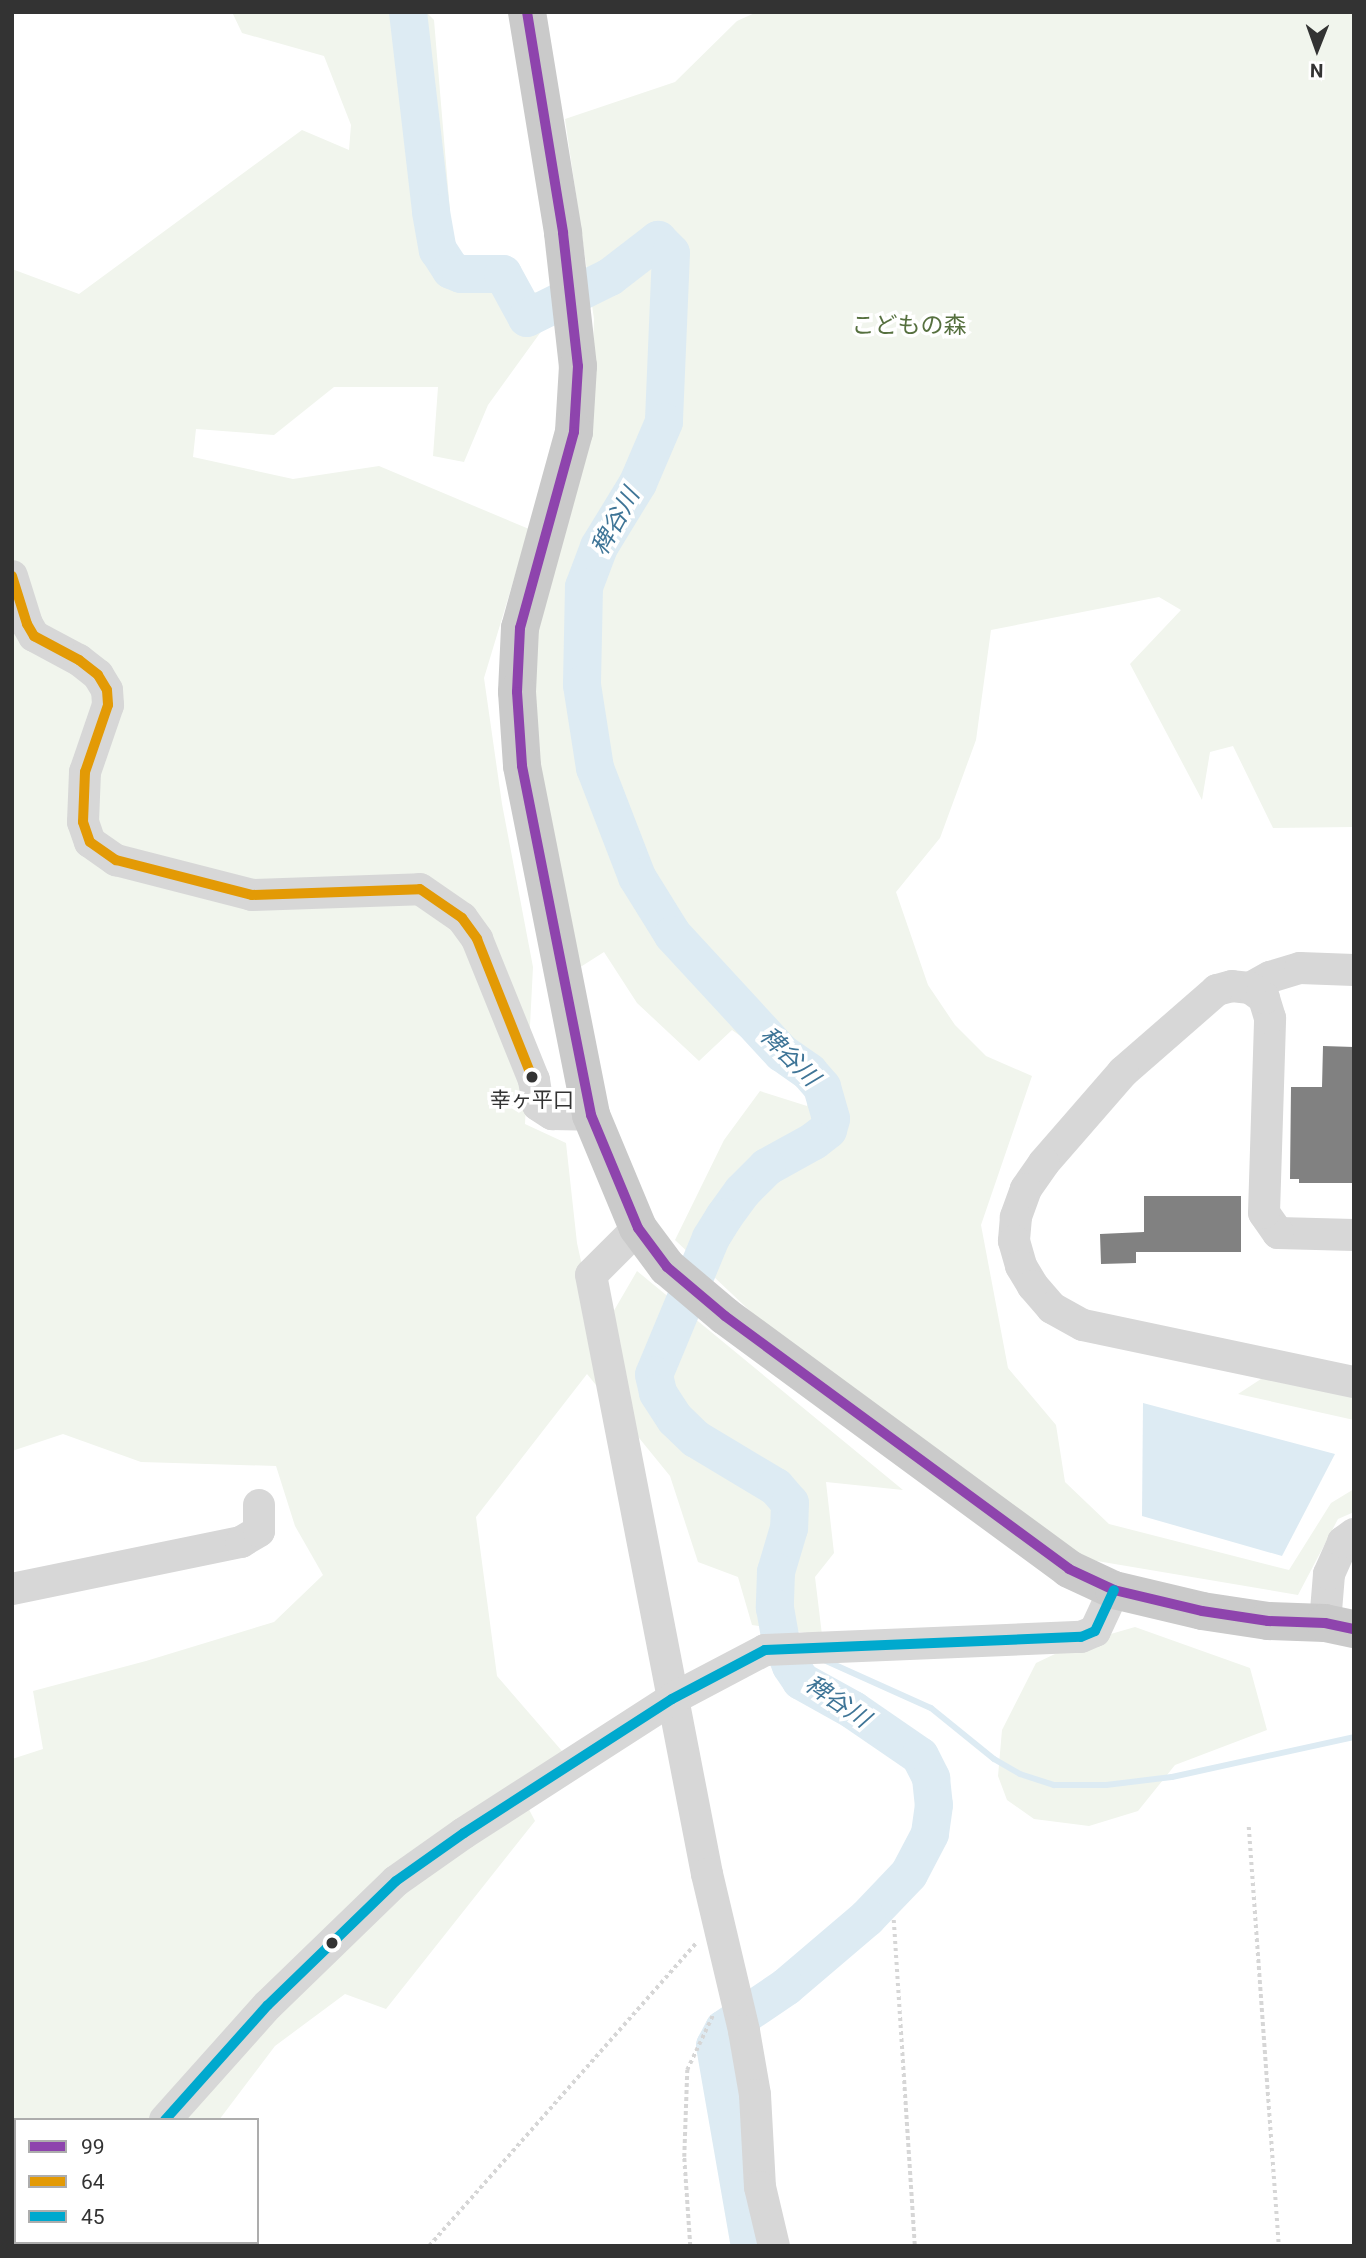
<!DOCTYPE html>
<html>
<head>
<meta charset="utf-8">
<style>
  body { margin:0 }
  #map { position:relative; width:1366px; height:2258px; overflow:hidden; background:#fff; font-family:Roboto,"Noto Sans JP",sans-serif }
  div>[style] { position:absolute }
  .green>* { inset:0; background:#f1f5ed }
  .water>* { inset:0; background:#ddebf3 }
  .stream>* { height:6px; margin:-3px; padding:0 3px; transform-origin:3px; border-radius:3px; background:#ddebf3 }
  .river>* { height:38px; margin:-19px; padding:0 19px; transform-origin:19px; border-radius:19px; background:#ddebf3 }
  .building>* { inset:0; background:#818181 }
  .path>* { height:3.5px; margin-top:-1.75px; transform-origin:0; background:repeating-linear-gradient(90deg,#d6d6d6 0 3.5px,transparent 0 7px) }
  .minor>* { height:32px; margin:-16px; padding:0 16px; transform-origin:16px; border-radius:16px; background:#d7d7d7 }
  .major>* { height:38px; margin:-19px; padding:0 19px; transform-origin:19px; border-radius:19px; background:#cacaca }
  .bus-1>* { height:10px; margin:-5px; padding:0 5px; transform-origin:5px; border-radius:5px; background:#8e44ad }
  .bus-2>* { height:10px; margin:-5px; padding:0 5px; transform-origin:5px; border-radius:5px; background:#e39a05 }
  .bus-3>* { height:10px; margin:-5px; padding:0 5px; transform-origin:5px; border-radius:5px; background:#00a9ce }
  .dots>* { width:19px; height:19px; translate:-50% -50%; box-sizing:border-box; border:4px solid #fff; border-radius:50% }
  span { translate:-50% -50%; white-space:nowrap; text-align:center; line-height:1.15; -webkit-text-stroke:7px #fff; paint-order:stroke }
  .bus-label { font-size:21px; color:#333 }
  .park-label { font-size:23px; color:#56703f }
  .water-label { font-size:24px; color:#3f7597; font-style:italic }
  .frame { position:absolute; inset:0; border:14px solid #333; pointer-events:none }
  .legend { position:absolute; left:14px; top:2118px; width:245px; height:126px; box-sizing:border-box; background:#fff; border:2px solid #adadad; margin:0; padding:9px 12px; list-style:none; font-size:21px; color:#333 }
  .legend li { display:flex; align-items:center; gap:14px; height:35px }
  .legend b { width:35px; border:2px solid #adadad }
  .north { position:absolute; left:1282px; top:14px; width:70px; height:70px; -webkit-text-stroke:5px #fff; paint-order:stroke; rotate:181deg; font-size:19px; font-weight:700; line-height:28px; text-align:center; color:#333 }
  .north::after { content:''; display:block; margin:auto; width:24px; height:32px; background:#333; clip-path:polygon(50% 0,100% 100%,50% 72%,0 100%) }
</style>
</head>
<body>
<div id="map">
  <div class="green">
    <i style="clip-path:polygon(232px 12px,426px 12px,434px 20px,456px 283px,548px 294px,548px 322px,488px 405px,464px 462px,433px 456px,438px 387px,334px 387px,274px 435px,196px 429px,193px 457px,293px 479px,379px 466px,529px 529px,484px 678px,502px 804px,533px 967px,525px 1124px,566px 1143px,577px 1243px,598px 1338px,637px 1271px,903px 1490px,826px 1482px,834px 1553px,815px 1577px,822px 1635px,752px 1625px,738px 1577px,698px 1562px,670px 1476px,587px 1374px,476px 1517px,497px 1676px,568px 1758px,521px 1794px,535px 1821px,386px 2009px,345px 1994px,275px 2046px,219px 2120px,16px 2120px,16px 2242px,131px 2242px,130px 2246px,12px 2246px,12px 1759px,43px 1749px,33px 1691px,146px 1661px,274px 1622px,323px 1575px,295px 1526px,276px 1466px,141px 1462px,63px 1434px,12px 1451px,12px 269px,79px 294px,302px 130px,349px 150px,351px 125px,324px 56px,242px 33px)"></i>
    <i style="clip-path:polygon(757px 12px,1353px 12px,1354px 827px,1273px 828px,1233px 746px,1210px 752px,1202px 800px,1130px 664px,1181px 610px,1159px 597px,991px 630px,976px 740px,940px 838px,896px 892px,928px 985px,955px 1025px,986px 1056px,1032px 1076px,981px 1225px,1008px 1368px,1056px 1425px,1065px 1482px,1109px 1524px,1289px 1570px,1331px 1503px,1354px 1489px,1354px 1512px,1338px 1519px,1298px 1595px,1085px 1559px,827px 1384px,675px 1240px,724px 1140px,760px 1091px,807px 1106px,811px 1087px,732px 1030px,699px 1061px,637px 1003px,604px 952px,571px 973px,536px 760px,530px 665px,591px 417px,594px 319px,565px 119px,675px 82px,737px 21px)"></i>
    <i style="clip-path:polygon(1264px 1377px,1354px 1398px,1354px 1420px,1238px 1394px)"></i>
    <i style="clip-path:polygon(1135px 1627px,1250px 1668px,1267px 1730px,1175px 1765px,1138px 1811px,1089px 1826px,1034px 1819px,1007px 1800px,998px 1776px,1002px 1730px,1036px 1663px,1076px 1644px)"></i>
  </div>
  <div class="water">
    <i style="clip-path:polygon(1143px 1403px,1335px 1454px,1282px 1556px,1142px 1516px)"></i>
  </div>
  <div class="stream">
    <i style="left:824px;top:1660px;width:117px;rotate:24.2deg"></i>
    <i style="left:931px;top:1708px;width:81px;rotate:39deg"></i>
    <i style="left:994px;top:1759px;width:30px;rotate:30deg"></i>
    <i style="left:1020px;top:1774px;width:36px;rotate:18deg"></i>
    <i style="left:1054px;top:1785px;width:52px"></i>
    <i style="left:1106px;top:1785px;width:66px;rotate:-6.9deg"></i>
    <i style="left:1172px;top:1777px;width:186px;rotate:-12.4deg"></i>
    <i style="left:791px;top:1666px;width:14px;rotate:-17deg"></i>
  </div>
  <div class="river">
    <i style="left:408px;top:12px;width:201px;rotate:83.4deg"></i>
    <i style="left:431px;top:212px;width:39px;rotate:80deg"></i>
    <i style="left:438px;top:250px;width:24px;rotate:57deg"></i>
    <i style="left:451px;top:270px;width:11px;rotate:22deg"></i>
    <i style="left:461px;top:274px;width:42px"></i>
    <i style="left:503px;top:274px;width:50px;rotate:61.4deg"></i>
    <i style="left:527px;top:318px;width:93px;rotate:-26.3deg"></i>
    <i style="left:610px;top:277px;width:61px;rotate:-37.6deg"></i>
    <i style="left:658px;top:240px;width:18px;rotate:45deg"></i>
    <i style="left:671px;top:253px;width:169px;rotate:92.4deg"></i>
    <i style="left:664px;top:422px;width:66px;rotate:113.1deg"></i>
    <i style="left:638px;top:483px;width:75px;rotate:121.4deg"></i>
    <i style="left:599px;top:547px;width:43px;rotate:110.6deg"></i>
    <i style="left:584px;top:587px;width:98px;rotate:91.2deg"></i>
    <i style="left:582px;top:685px;width:84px;rotate:81.1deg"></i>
    <i style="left:595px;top:768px;width:117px;rotate:68.9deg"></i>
    <i style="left:637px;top:877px;width:68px;rotate:58.2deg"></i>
    <i style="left:673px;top:935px;width:161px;rotate:47.3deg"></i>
    <i style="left:782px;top:1053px;width:33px;rotate:35deg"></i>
    <i style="left:809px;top:1072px;width:20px;rotate:49deg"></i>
    <i style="left:822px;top:1087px;width:33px;rotate:74deg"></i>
    <i style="left:831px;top:1119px;width:11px;rotate:105deg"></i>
    <i style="left:828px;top:1130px;width:18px;rotate:142deg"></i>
    <i style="left:814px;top:1141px;width:54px;rotate:151deg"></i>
    <i style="left:767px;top:1167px;width:35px;rotate:135deg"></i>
    <i style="left:742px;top:1192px;width:31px;rotate:126deg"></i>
    <i style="left:724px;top:1217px;width:25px;rotate:122deg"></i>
    <i style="left:711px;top:1238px;width:148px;rotate:112.6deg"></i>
    <i style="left:654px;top:1375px;width:18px;rotate:77deg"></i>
    <i style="left:658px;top:1393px;width:31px;rotate:57deg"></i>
    <i style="left:675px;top:1419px;width:29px;rotate:44deg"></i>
    <i style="left:696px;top:1439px;width:93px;rotate:31deg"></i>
    <i style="left:776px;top:1487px;width:21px;rotate:49deg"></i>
    <i style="left:790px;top:1503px;width:25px;rotate:92deg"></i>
    <i style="left:789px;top:1528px;width:46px;rotate:106.5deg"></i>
    <i style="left:776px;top:1572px;width:36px;rotate:92deg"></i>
    <i style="left:775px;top:1608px;width:34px;rotate:80deg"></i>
    <i style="left:781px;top:1641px;width:27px;rotate:68deg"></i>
    <i style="left:791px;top:1666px;width:18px;rotate:56deg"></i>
    <i style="left:801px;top:1681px;width:60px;rotate:29.1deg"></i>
    <i style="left:853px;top:1710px;width:81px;rotate:34.5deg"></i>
    <i style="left:920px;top:1756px;width:25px;rotate:63deg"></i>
    <i style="left:931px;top:1778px;width:27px;rotate:84deg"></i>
    <i style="left:934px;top:1805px;width:29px;rotate:98deg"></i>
    <i style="left:930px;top:1834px;width:45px;rotate:117.7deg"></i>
    <i style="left:909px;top:1874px;width:61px;rotate:133.7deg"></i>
    <i style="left:867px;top:1918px;width:106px;rotate:139.6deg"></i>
    <i style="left:786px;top:1987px;width:75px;rotate:145.9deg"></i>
    <i style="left:724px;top:2029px;width:19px;rotate:118deg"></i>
    <i style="left:715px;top:2046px;width:203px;rotate:80.1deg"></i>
  </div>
  <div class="building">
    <i style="clip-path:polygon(1323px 1046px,1354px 1047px,1354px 1183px,1299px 1183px,1299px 1179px,1290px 1179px,1291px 1087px,1322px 1087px)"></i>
    <i style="clip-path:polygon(1144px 1196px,1241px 1196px,1241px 1252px,1136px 1252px,1136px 1263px,1101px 1264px,1100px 1234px,1144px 1232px)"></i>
  </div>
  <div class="path">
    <i style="left:1249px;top:1827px;width:420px;rotate:85.9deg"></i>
    <i style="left:894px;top:1920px;width:327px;rotate:86.3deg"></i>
    <i style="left:429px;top:2246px;width:405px;rotate:-48.6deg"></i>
    <i style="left:690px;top:2246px;width:89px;rotate:-93.9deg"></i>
    <i style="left:684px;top:2157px;width:87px;rotate:-88deg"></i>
    <i style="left:687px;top:2070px;width:61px;rotate:-64.7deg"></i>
  </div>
  <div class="minor">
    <i style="left:12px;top:576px;width:50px;rotate:72.6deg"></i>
    <i style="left:27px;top:624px;width:14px;rotate:60deg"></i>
    <i style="left:34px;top:636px;width:51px;rotate:28.1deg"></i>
    <i style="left:79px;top:660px;width:24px;rotate:38deg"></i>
    <i style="left:98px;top:675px;width:17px;rotate:59deg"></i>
    <i style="left:107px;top:690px;width:15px;rotate:86deg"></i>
    <i style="left:108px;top:705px;width:71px;rotate:108.9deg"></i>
    <i style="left:85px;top:772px;width:50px;rotate:92.3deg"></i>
    <i style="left:83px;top:822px;width:21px;rotate:71deg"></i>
    <i style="left:90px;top:842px;width:32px;rotate:35deg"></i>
    <i style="left:116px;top:860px;width:140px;rotate:14.4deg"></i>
    <i style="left:252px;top:895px;width:168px;rotate:-2deg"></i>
    <i style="left:420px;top:889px;width:51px;rotate:34.6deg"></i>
    <i style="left:462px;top:918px;width:26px;rotate:54deg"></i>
    <i style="left:477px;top:939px;width:152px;rotate:68deg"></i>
    <i style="left:534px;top:1080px;width:25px;rotate:81deg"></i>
    <i style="left:538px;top:1105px;width:17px;rotate:33deg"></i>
    <i style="left:552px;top:1114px;width:39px;rotate:1deg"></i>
    <i style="left:1250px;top:988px;width:23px;rotate:-29deg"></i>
    <i style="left:1270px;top:977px;width:31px;rotate:-17deg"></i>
    <i style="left:1300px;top:968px;width:54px;rotate:2.1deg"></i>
    <i style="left:638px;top:1228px;width:66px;rotate:135deg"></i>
    <i style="left:591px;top:1275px;width:610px;rotate:79.04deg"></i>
    <i style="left:707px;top:1874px;width:161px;rotate:76.7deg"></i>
    <i style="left:744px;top:2031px;width:65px;rotate:80.2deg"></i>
    <i style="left:755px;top:2095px;width:92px;rotate:86.9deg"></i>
    <i style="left:760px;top:2187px;width:61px;rotate:76.7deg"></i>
    <i style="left:1354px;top:1235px;width:76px;rotate:-178.5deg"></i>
    <i style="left:1278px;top:1233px;width:24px;rotate:-125deg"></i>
    <i style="left:1264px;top:1213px;width:195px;rotate:-88.2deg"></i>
    <i style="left:1270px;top:1018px;width:21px;rotate:-107deg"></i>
    <i style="left:1264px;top:998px;width:17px;rotate:-144deg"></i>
    <i style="left:1250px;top:988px;width:18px;rotate:-174deg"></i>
    <i style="left:1232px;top:986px;width:16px;rotate:165deg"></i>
    <i style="left:1217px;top:990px;width:125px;rotate:138.9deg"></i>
    <i style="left:1123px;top:1072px;width:121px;rotate:131deg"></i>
    <i style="left:1044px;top:1163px;width:32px;rotate:125deg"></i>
    <i style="left:1026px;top:1189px;width:30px;rotate:110deg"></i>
    <i style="left:1016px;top:1217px;width:24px;rotate:95deg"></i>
    <i style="left:1014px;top:1241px;width:26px;rotate:74deg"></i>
    <i style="left:1021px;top:1266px;width:23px;rotate:59deg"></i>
    <i style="left:1033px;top:1286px;width:29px;rotate:49deg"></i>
    <i style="left:1052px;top:1308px;width:35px;rotate:29deg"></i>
    <i style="left:1083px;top:1325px;width:277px;rotate:11.9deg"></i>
    <i style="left:12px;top:1589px;width:234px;rotate:-11.6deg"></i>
    <i style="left:241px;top:1542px;width:21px;rotate:-31deg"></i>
    <i style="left:259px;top:1531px;width:26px;rotate:-90deg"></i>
    <i style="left:1325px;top:1623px;width:49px;rotate:-85.3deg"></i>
    <i style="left:1329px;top:1574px;width:35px;rotate:-66deg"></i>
    <i style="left:1343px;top:1542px;width:14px;rotate:-36deg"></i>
    <i style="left:165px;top:2120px;width:154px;rotate:-48.2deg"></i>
    <i style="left:268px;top:2005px;width:178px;rotate:-44.1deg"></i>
    <i style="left:396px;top:1881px;width:83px;rotate:-35.2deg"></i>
    <i style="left:464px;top:1833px;width:247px;rotate:-32.8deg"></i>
    <i style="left:672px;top:1699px;width:105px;rotate:-27.8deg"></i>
    <i style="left:765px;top:1650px;width:316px;rotate:-2.4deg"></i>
    <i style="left:1081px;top:1637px;width:15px;rotate:-23deg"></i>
    <i style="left:1095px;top:1631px;width:45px;rotate:-65.1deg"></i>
    <i style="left:58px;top:2246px;width:4px;rotate:-63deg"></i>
  </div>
  <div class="major">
    <i style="left:527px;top:12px;width:224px;rotate:80.7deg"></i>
    <i style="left:563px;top:233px;width:134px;rotate:83.6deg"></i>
    <i style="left:578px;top:366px;width:66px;rotate:93.5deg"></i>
    <i style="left:574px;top:432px;width:203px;rotate:105.4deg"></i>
    <i style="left:520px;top:628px;width:64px;rotate:92.7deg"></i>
    <i style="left:517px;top:692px;width:74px;rotate:86.1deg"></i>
    <i style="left:522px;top:766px;width:356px;rotate:78.8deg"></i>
    <i style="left:591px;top:1115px;width:122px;rotate:67.4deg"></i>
    <i style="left:638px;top:1228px;width:49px;rotate:53.4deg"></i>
    <i style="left:667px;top:1267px;width:76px;rotate:40.2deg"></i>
    <i style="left:725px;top:1316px;width:427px;rotate:36.3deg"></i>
    <i style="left:1069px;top:1569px;width:50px;rotate:25deg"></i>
    <i style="left:1114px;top:1590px;width:90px;rotate:13.4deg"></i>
    <i style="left:1202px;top:1611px;width:67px;rotate:8.6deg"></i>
    <i style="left:1268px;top:1621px;width:57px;rotate:2deg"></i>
    <i style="left:1325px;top:1623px;width:30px;rotate:12deg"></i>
  </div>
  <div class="bus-1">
    <i style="left:527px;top:12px;width:224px;rotate:80.7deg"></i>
    <i style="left:563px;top:233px;width:134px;rotate:83.6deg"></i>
    <i style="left:578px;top:366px;width:66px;rotate:93.5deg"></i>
    <i style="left:574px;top:432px;width:203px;rotate:105.4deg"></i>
    <i style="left:520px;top:628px;width:64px;rotate:92.7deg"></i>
    <i style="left:517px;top:692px;width:74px;rotate:86.1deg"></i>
    <i style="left:522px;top:766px;width:356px;rotate:78.8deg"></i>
    <i style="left:591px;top:1115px;width:122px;rotate:67.4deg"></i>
    <i style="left:638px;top:1228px;width:49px;rotate:53.4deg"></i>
    <i style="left:667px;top:1267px;width:76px;rotate:40.2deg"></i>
    <i style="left:725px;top:1316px;width:427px;rotate:36.3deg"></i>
    <i style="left:1069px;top:1569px;width:50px;rotate:25deg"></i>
    <i style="left:1114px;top:1590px;width:90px;rotate:13.4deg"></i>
    <i style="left:1202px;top:1611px;width:67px;rotate:8.6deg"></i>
    <i style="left:1268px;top:1621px;width:57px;rotate:2deg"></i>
    <i style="left:1325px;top:1623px;width:30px;rotate:12deg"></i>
  </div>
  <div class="bus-2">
    <i style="left:12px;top:576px;width:50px;rotate:72.6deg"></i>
    <i style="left:27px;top:624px;width:14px;rotate:60deg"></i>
    <i style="left:34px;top:636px;width:51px;rotate:28.1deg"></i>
    <i style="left:79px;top:660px;width:24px;rotate:38deg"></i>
    <i style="left:98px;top:675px;width:17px;rotate:59deg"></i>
    <i style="left:107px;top:690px;width:15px;rotate:86deg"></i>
    <i style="left:108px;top:705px;width:71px;rotate:108.9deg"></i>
    <i style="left:85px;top:772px;width:50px;rotate:92.3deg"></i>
    <i style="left:83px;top:822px;width:21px;rotate:71deg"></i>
    <i style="left:90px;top:842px;width:32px;rotate:35deg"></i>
    <i style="left:116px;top:860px;width:140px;rotate:14.4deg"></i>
    <i style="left:252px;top:895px;width:168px;rotate:-2deg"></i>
    <i style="left:420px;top:889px;width:51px;rotate:34.6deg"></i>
    <i style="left:462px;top:918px;width:26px;rotate:54deg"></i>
    <i style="left:477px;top:939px;width:149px;rotate:68.3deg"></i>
  </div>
  <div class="bus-3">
    <i style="left:165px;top:2120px;width:154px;rotate:-48.2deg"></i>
    <i style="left:268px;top:2005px;width:178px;rotate:-44.1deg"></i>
    <i style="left:396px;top:1881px;width:83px;rotate:-35.2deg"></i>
    <i style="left:464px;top:1833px;width:247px;rotate:-32.8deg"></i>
    <i style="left:672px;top:1699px;width:105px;rotate:-27.8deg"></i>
    <i style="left:765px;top:1650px;width:316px;rotate:-2.4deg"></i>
    <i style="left:1081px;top:1637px;width:15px;rotate:-23deg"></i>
    <i style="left:1095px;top:1631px;width:45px;rotate:-65.1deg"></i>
  </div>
  <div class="dots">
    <i style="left:532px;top:1077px;background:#333"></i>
    <i style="left:332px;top:1943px;background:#333"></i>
  </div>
  <div class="bus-label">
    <span style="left:532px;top:1100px">幸ヶ平口</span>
  </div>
  <div class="park-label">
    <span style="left:909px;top:326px">こどもの森</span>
  </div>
  <div class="water-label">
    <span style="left:616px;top:522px;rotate:-61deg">稗谷川</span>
    <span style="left:789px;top:1057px;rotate:45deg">稗谷川</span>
    <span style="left:837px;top:1702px;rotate:34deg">稗谷川</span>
  </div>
  <div class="frame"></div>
  <ul class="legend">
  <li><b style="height:9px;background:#8e44ad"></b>99</li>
  <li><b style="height:9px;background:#e39a05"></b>64</li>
  <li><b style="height:9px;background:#00a9ce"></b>45</li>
  </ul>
  <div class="north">N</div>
</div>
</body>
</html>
